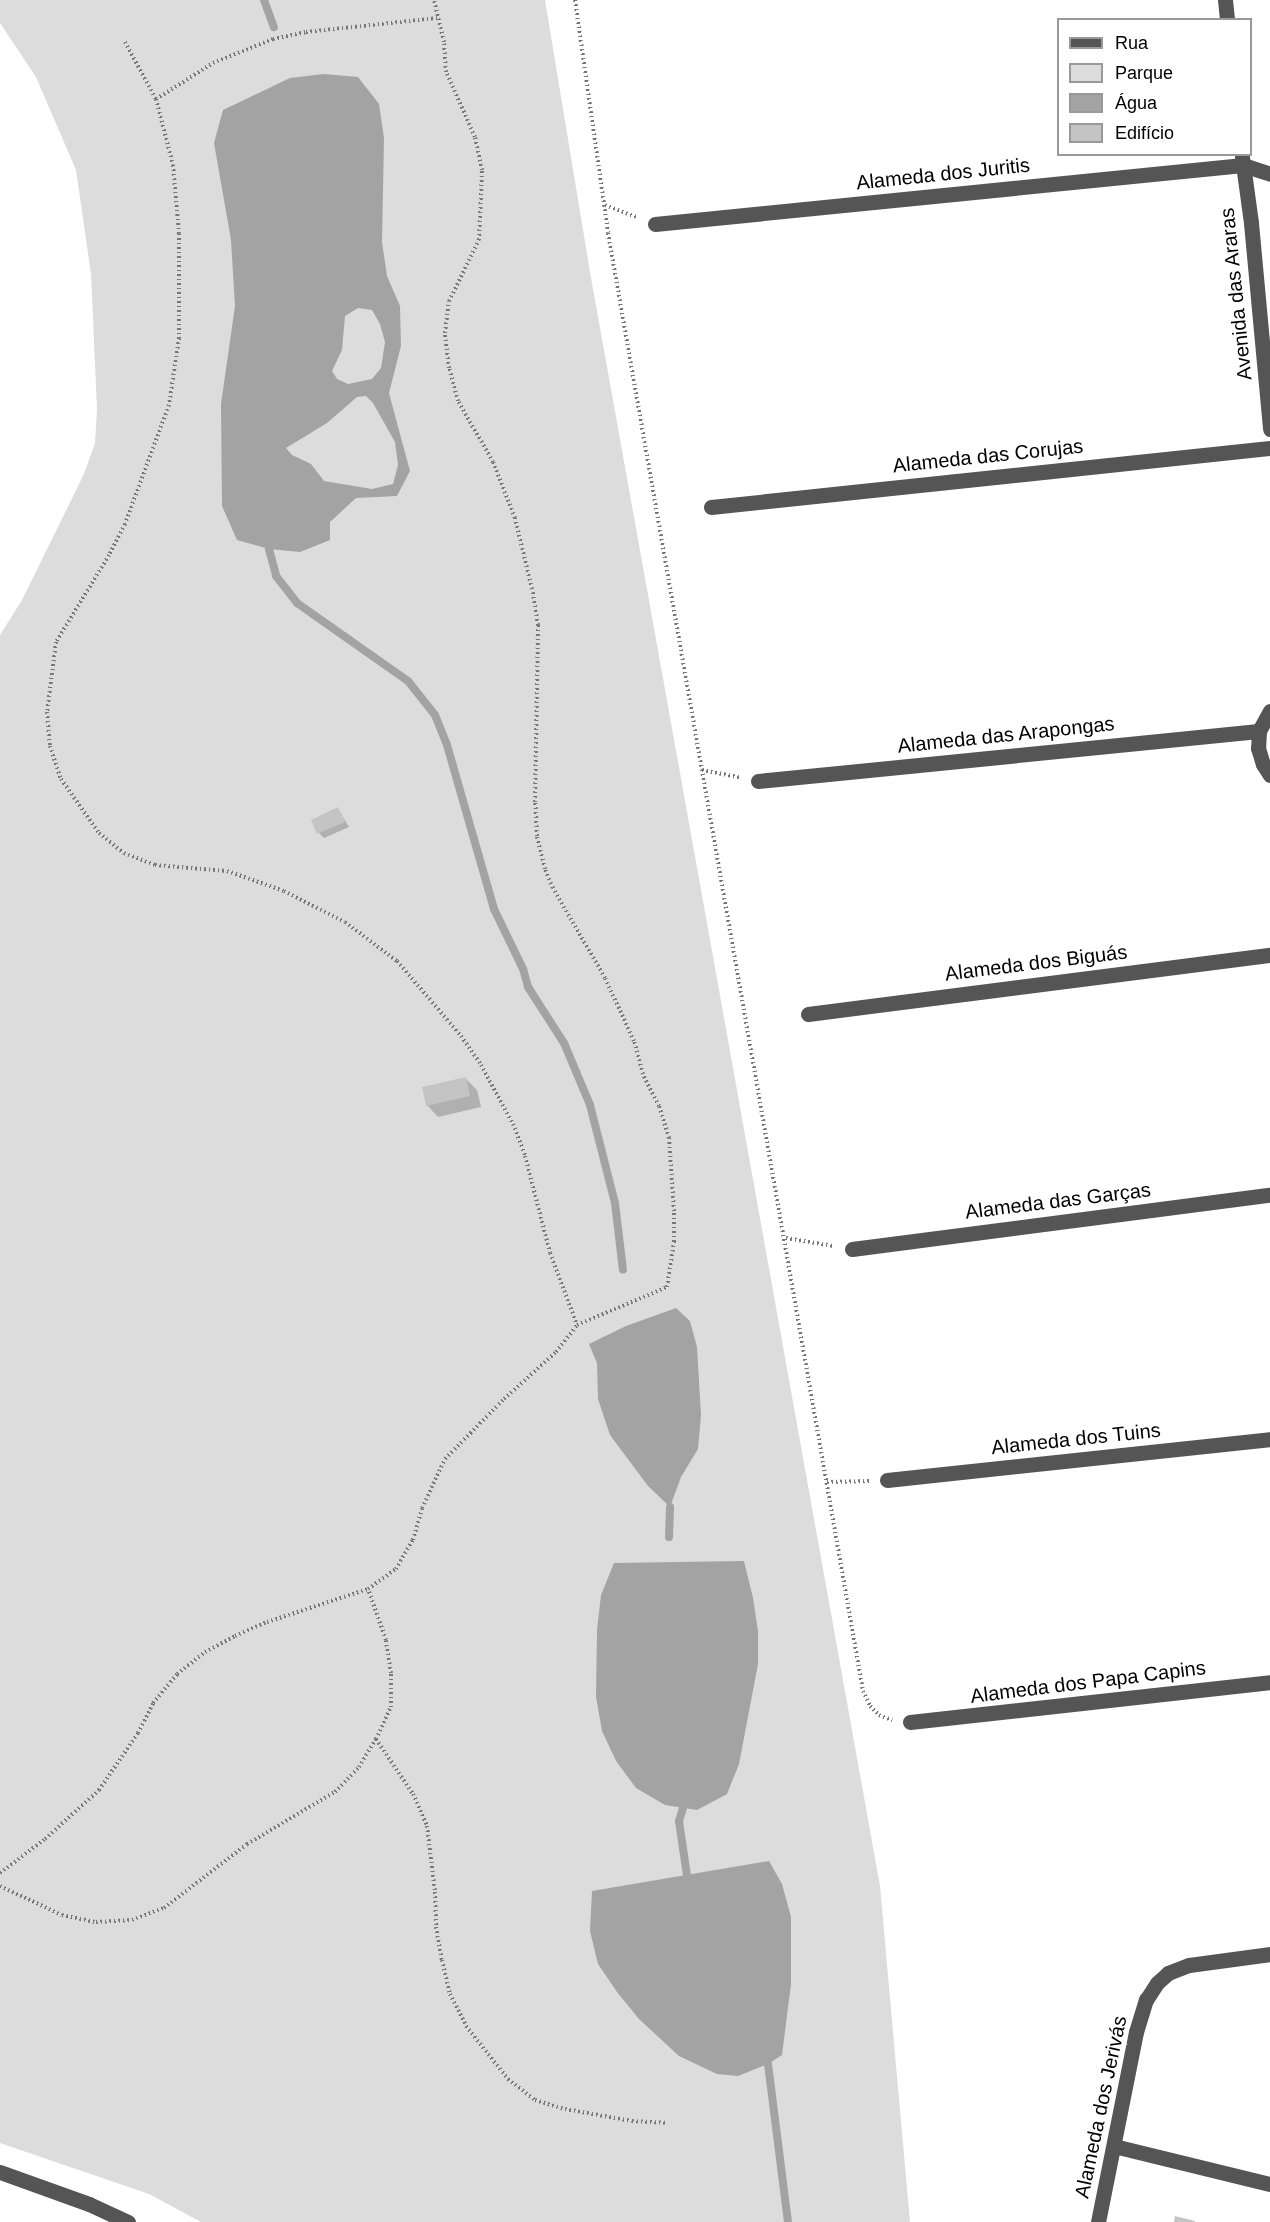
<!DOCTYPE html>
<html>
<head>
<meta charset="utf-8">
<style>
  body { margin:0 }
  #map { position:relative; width:1270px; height:2222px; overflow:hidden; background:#fff; font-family:Arial,sans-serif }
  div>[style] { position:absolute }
  .green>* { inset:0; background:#dcdcdc }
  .water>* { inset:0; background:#a3a3a3 }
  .shadow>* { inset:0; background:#0003 }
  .stream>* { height:8px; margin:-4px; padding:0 4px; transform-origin:4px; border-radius:4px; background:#a3a3a3 }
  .building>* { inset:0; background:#c4c4c4 }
  .path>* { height:4px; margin-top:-2px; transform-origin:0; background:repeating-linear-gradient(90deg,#777 0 1.5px,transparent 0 4.5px) }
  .minor>* { height:15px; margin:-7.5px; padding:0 7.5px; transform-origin:7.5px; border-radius:7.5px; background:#555 }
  span { translate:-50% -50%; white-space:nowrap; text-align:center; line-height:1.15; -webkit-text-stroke:4.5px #fff; paint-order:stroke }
  .street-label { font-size:20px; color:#000 }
  .legend { position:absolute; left:1057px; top:18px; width:195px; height:138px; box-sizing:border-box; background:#fff; border:2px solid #999; margin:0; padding:8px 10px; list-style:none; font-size:18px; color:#000 }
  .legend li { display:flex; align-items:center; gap:12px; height:30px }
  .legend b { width:30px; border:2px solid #999 }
</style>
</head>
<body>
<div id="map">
  <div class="green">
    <i style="clip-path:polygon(0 0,545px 0,590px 272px,880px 1886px,910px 2222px,201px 2222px,149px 2194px,0 2143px,0 635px,22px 600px,84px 474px,95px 443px,97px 409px,91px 274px,76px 170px,36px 77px,0 23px)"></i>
  </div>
  <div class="water">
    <i style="clip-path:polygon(evenodd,324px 74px,358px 77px,379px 104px,384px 138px,382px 242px,387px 276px,400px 306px,401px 346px,389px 393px,410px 471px,397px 496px,356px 498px,330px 522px,330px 540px,300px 552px,269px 549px,237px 540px,222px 506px,221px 404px,235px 306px,231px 240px,214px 143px,223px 110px,290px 78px,324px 74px,358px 308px,372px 310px,380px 324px,385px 342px,381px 368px,372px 379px,348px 384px,337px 379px,332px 371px,342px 350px,345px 316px,358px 308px,324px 74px,357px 397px,366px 396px,373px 403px,395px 442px,398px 465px,393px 484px,372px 489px,324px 481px,311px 464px,292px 455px,286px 448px,327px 423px,357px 397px)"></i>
    <i style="clip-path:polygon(676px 1308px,690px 1321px,697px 1347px,701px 1415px,698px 1449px,681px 1477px,670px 1507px,648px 1486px,610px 1435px,598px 1399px,597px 1363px,589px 1344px,626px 1326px)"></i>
    <i style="clip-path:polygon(744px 1561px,753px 1598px,758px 1631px,758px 1664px,739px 1764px,727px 1794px,697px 1810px,665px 1805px,636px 1788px,616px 1761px,602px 1731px,596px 1697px,597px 1630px,601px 1595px,614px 1563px)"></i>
    <i style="clip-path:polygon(769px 1861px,782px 1884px,791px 1917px,791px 1984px,782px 2055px,768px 2064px,738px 2076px,717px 2074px,679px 2056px,639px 2019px,617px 1992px,598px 1964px,590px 1931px,592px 1891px)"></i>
  </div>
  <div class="shadow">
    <i style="clip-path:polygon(338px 809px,349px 827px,324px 838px,319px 833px)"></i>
    <i style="clip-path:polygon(466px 1079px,477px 1090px,481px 1107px,438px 1117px,427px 1105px)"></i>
  </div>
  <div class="stream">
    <i style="left:264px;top:0;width:29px;rotate:70deg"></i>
    <i style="left:269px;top:549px;width:28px;rotate:75deg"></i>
    <i style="left:276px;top:576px;width:34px;rotate:52deg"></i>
    <i style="left:297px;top:603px;width:136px;rotate:35.1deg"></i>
    <i style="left:408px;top:681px;width:43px;rotate:51.5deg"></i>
    <i style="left:435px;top:715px;width:32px;rotate:68deg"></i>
    <i style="left:447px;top:745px;width:171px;rotate:74deg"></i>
    <i style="left:494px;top:909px;width:67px;rotate:64.2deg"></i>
    <i style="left:523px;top:969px;width:19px;rotate:74deg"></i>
    <i style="left:528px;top:987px;width:67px;rotate:57.3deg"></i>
    <i style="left:564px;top:1043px;width:67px;rotate:67.2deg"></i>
    <i style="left:590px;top:1105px;width:101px;rotate:75.7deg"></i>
    <i style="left:615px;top:1203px;width:67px;rotate:83.2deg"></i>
    <i style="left:669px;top:1537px;width:30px;rotate:-88deg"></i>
    <i style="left:683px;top:1808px;width:14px;rotate:107deg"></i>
    <i style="left:679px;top:1821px;width:56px;rotate:81.7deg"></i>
    <i style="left:768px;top:2064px;width:159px;rotate:82.8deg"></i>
  </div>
  <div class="building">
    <i style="clip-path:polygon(338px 807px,345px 822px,317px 834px,311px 820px)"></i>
    <i style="clip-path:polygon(466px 1077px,470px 1096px,426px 1106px,422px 1087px)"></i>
    <i style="clip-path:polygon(1175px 2216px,1195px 2221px,1195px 2222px,1174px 2222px)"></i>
  </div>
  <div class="path">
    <i style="left:575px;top:0;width:235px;rotate:81.9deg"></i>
    <i style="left:608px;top:233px;width:1480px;rotate:80.08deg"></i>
    <i style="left:863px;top:1691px;width:17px;rotate:65deg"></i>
    <i style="left:870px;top:1706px;width:13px;rotate:45deg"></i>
    <i style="left:879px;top:1715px;width:14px;rotate:21deg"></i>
    <i style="left:125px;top:42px;width:65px;rotate:61.5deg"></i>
    <i style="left:156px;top:99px;width:68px;rotate:75.6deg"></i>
    <i style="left:173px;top:165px;width:69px;rotate:85deg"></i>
    <i style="left:179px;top:234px;width:104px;rotate:90deg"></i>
    <i style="left:179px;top:338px;width:68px;rotate:98.5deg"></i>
    <i style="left:169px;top:405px;width:127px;rotate:110.3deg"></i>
    <i style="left:125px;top:524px;width:35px;rotate:117deg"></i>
    <i style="left:109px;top:555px;width:102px;rotate:121.3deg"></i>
    <i style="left:56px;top:642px;width:71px;rotate:97.3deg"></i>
    <i style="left:47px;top:712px;width:34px;rotate:85deg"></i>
    <i style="left:50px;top:746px;width:35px;rotate:72deg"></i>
    <i style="left:61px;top:779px;width:66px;rotate:54.9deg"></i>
    <i style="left:99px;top:833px;width:32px;rotate:39deg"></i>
    <i style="left:124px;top:853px;width:33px;rotate:21deg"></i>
    <i style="left:155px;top:865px;width:72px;rotate:4.8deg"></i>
    <i style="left:227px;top:871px;width:60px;rotate:19.3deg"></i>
    <i style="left:284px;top:891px;width:68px;rotate:26.9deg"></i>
    <i style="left:345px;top:922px;width:65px;rotate:36.9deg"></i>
    <i style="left:397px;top:961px;width:99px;rotate:49.5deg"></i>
    <i style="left:461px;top:1036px;width:35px;rotate:55deg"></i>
    <i style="left:481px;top:1065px;width:67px;rotate:61.5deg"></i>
    <i style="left:513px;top:1124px;width:34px;rotate:69deg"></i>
    <i style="left:525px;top:1156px;width:100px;rotate:75.5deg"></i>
    <i style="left:550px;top:1253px;width:77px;rotate:69.4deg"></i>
    <i style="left:156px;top:99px;width:67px;rotate:-32.3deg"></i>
    <i style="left:213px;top:63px;width:65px;rotate:-21.8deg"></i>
    <i style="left:273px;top:39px;width:34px;rotate:-12deg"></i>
    <i style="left:306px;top:32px;width:133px;rotate:-6.1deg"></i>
    <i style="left:605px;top:205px;width:34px;rotate:21deg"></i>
    <i style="left:702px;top:770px;width:38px;rotate:11deg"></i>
    <i style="left:786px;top:1238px;width:48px;rotate:9.7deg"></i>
    <i style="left:827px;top:1482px;width:42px;rotate:-1.4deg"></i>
    <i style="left:376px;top:1739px;width:66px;rotate:56.1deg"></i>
    <i style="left:413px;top:1794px;width:35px;rotate:66deg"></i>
    <i style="left:427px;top:1826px;width:66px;rotate:83.1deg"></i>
    <i style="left:435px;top:1892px;width:35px;rotate:88deg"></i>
    <i style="left:436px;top:1927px;width:34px;rotate:80deg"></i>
    <i style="left:442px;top:1960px;width:35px;rotate:77deg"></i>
    <i style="left:450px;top:1994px;width:36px;rotate:63deg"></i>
    <i style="left:466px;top:2026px;width:68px;rotate:51.6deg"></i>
    <i style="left:508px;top:2079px;width:34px;rotate:38deg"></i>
    <i style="left:535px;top:2100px;width:31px;rotate:17deg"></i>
    <i style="left:565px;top:2109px;width:68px;rotate:10.2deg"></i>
    <i style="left:632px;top:2121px;width:33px;rotate:3deg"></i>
    <i style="left:0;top:1873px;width:56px;rotate:-37.1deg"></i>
    <i style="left:45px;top:1839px;width:73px;rotate:-42.2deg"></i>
    <i style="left:99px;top:1790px;width:69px;rotate:-55.6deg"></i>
    <i style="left:138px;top:1733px;width:34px;rotate:-63deg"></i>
    <i style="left:153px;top:1703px;width:38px;rotate:-50deg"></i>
    <i style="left:177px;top:1674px;width:36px;rotate:-38deg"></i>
    <i style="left:205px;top:1652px;width:34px;rotate:-28deg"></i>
    <i style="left:235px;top:1636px;width:35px;rotate:-24deg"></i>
    <i style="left:267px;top:1622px;width:106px;rotate:-18.1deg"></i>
    <i style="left:368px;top:1589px;width:34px;rotate:-36deg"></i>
    <i style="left:396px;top:1569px;width:34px;rotate:-60deg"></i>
    <i style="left:413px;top:1540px;width:33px;rotate:-74deg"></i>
    <i style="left:422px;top:1508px;width:54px;rotate:-64.9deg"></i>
    <i style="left:445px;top:1459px;width:84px;rotate:-45.5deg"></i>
    <i style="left:504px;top:1399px;width:70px;rotate:-42.1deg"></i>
    <i style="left:556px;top:1352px;width:34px;rotate:-52deg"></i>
    <i style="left:577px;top:1325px;width:98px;rotate:-22.9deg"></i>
    <i style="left:667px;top:1287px;width:46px;rotate:-81.2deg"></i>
    <i style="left:674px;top:1242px;width:31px;rotate:-90deg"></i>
    <i style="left:674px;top:1211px;width:73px;rotate:-93.9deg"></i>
    <i style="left:669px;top:1138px;width:34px;rotate:-107deg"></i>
    <i style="left:659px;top:1106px;width:36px;rotate:-117deg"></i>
    <i style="left:643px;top:1074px;width:34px;rotate:-105deg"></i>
    <i style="left:634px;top:1041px;width:69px;rotate:-114.7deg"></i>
    <i style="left:605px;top:978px;width:104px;rotate:-120deg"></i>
    <i style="left:553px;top:888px;width:21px;rotate:-113deg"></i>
    <i style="left:545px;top:869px;width:34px;rotate:-104deg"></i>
    <i style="left:537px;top:836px;width:34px;rotate:-93deg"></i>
    <i style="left:535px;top:802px;width:177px;rotate:-89deg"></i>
    <i style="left:538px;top:625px;width:36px;rotate:-99deg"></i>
    <i style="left:532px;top:589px;width:73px;rotate:-103.5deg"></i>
    <i style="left:515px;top:518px;width:60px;rotate:-111.4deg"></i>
    <i style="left:493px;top:462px;width:70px;rotate:-119.8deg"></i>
    <i style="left:458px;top:401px;width:34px;rotate:-105deg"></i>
    <i style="left:449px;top:368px;width:35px;rotate:-97deg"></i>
    <i style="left:445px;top:333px;width:32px;rotate:-83deg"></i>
    <i style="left:449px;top:301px;width:68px;rotate:-63.8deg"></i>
    <i style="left:479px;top:240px;width:70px;rotate:-87.5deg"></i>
    <i style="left:482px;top:170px;width:34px;rotate:-102deg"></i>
    <i style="left:475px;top:137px;width:71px;rotate:-114deg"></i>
    <i style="left:446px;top:72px;width:30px;rotate:-94deg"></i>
    <i style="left:444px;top:42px;width:43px;rotate:-103.4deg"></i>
    <i style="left:0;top:1886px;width:68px;rotate:25.1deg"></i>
    <i style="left:62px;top:1915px;width:35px;rotate:12deg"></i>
    <i style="left:96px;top:1922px;width:36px;rotate:-3deg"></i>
    <i style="left:132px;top:1920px;width:34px;rotate:-21deg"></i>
    <i style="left:164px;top:1908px;width:105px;rotate:-37.6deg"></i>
    <i style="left:247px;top:1844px;width:102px;rotate:-30.6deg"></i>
    <i style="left:335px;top:1792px;width:35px;rotate:-46deg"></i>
    <i style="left:359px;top:1767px;width:33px;rotate:-59deg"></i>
    <i style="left:376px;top:1739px;width:35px;rotate:-65deg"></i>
    <i style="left:391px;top:1707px;width:34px;rotate:-90deg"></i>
    <i style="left:391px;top:1673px;width:33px;rotate:-99deg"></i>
    <i style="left:386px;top:1640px;width:54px;rotate:-109.4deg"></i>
  </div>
  <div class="minor">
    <i style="left:1225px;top:0;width:20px;rotate:84deg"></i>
    <i style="left:1242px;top:157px;width:67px;rotate:82.2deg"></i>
    <i style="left:1251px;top:223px;width:207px;rotate:84.7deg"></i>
    <i style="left:655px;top:224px;width:591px;rotate:-5.73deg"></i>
    <i style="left:1243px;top:165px;width:28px;rotate:18deg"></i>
    <i style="left:711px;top:507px;width:562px;rotate:-6.03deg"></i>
    <i style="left:1270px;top:711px;width:23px;rotate:119deg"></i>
    <i style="left:1259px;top:731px;width:17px;rotate:93deg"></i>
    <i style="left:1258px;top:748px;width:17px;rotate:73deg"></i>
    <i style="left:1263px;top:764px;width:13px;rotate:58deg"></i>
    <i style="left:758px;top:781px;width:503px;rotate:-5.7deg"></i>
    <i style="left:808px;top:1014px;width:466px;rotate:-7.3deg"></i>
    <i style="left:852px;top:1249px;width:421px;rotate:-7.4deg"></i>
    <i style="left:887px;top:1480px;width:385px;rotate:-6.1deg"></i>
    <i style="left:910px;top:1722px;width:362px;rotate:-6.3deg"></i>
    <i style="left:1114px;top:2146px;width:161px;rotate:13.7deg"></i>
    <i style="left:0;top:2172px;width:95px;rotate:19.8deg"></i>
    <i style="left:89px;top:2204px;width:43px;rotate:24.8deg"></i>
    <i style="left:1098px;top:2222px;width:194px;rotate:-78.7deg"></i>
    <i style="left:1136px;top:2032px;width:34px;rotate:-73deg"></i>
    <i style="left:1146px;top:2000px;width:20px;rotate:-57deg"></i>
    <i style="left:1157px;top:1983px;width:15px;rotate:-42deg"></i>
    <i style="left:1168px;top:1973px;width:22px;rotate:-21deg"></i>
    <i style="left:1189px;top:1965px;width:82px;rotate:-7.7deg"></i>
  </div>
  <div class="street-label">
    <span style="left:943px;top:174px;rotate:-6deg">Alameda dos Juritis</span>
    <span style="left:1236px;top:294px;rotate:-96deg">Avenida das Araras</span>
    <span style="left:988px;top:456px;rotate:-6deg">Alameda das Corujas</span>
    <span style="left:1006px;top:735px;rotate:-6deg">Alameda das Arapongas</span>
    <span style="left:1036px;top:963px;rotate:-7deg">Alameda dos Biguás</span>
    <span style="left:1058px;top:1201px;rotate:-7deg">Alameda das Garças</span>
    <span style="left:1076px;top:1439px;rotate:-6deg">Alameda dos Tuins</span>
    <span style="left:1088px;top:1682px;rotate:-7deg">Alameda dos Papa Capins</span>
    <span style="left:1101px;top:2107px;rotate:-78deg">Alameda dos Jerivás</span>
  </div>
  <ul class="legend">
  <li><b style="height:8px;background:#555"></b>Rua</li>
  <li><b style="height:16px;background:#dcdcdc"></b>Parque</li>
  <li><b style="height:16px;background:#a3a3a3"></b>Água</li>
  <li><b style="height:16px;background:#c4c4c4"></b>Edifício</li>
  </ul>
</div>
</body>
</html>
